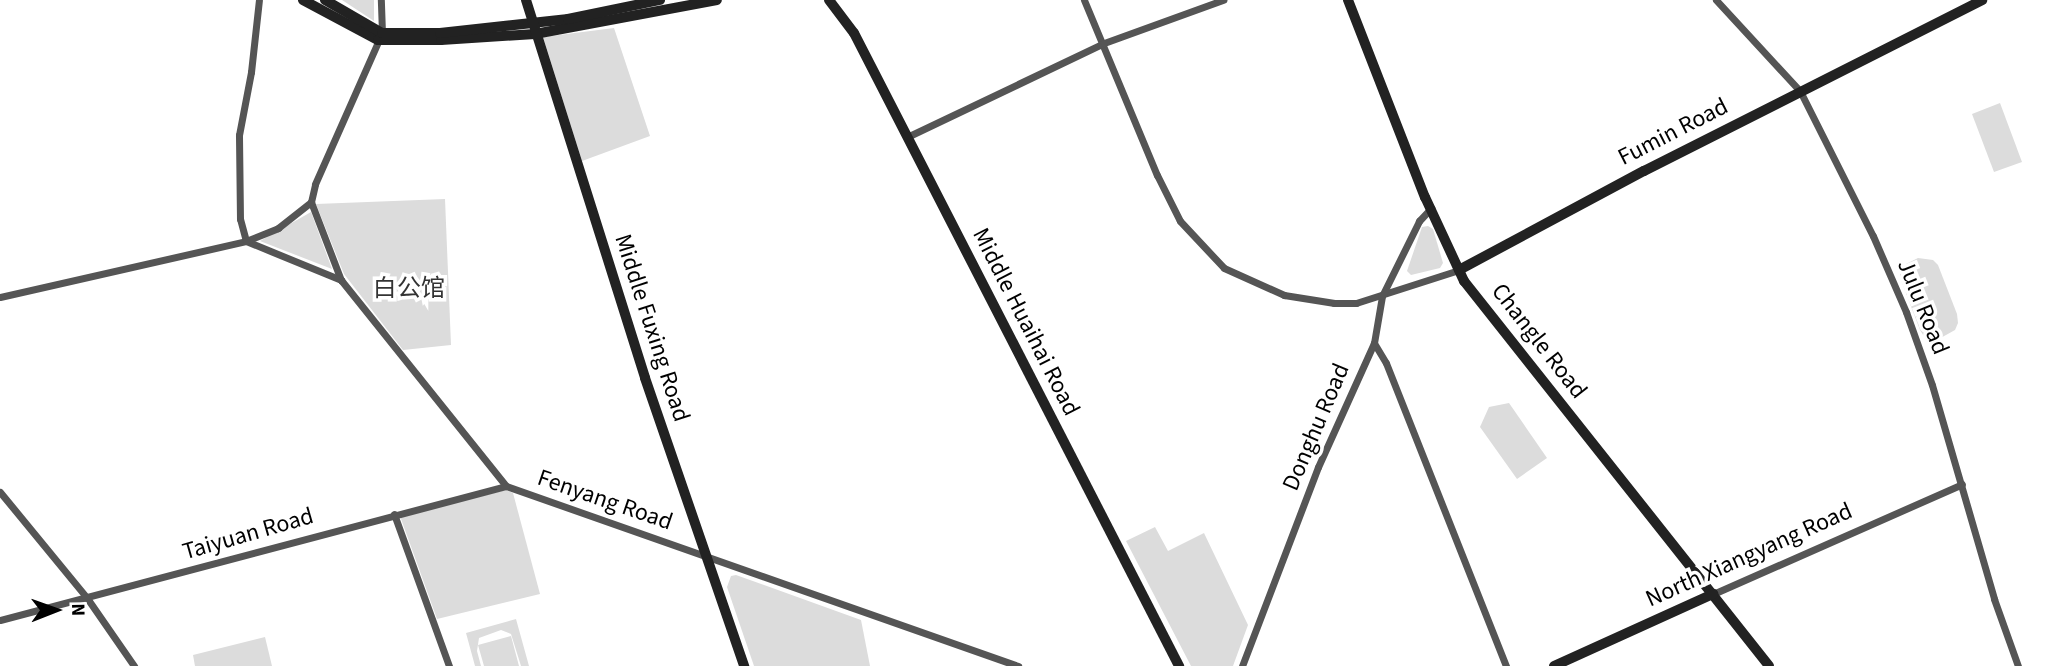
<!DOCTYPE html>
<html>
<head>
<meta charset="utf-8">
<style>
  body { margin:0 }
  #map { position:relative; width:2045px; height:666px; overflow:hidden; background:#fff; font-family:"Source Sans 3","Noto Sans SC",sans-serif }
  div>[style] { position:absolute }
  .green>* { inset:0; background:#dcdcdc }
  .street>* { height:7px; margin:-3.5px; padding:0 3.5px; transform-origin:3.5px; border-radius:3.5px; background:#555 }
  .secondary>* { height:10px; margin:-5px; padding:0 5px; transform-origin:5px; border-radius:5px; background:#222 }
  span { translate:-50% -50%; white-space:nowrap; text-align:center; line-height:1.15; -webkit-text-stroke:7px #fff; paint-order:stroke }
  .street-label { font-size:24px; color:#000 }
  .park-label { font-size:24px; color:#333 }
  .north { position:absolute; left:21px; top:575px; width:70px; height:70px; -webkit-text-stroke:5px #fff; paint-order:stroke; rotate:89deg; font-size:19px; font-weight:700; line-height:28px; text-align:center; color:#000 }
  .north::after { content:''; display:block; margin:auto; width:24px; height:32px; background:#000; clip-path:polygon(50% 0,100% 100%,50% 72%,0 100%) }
</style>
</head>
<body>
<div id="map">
  <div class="green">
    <i style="clip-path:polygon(342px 0,374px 0,374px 21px)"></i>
    <i style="clip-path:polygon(614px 28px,650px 136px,582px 161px,543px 37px)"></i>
    <i style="clip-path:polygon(2000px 103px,2022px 162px,1994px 172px,1972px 114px)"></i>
    <i style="clip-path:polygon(445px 199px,451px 345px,403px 350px,344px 274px,316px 204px)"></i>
    <i style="clip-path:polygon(311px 212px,332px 269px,260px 241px)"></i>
    <i style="clip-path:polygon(1428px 226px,1433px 229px,1443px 263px,1440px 268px,1411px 275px,1407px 271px,1422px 227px)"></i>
    <i style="clip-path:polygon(1918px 258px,1933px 260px,1938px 265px,1957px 314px,1958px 323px,1955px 330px,1937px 340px,1925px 338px,1920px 330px,1901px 280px,1900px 274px,1904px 265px)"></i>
    <i style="clip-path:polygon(1509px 403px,1547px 458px,1517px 479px,1480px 427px,1489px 407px)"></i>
    <i style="clip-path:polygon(506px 490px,513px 493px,540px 594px,437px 619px,400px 516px)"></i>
    <i style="clip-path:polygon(1155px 527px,1168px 551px,1204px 533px,1248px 625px,1233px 666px,1191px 666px,1126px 541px)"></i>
    <i style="clip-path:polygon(736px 575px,861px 620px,870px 666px,754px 666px,727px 587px,731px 576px)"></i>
    <i style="clip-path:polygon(516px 619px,529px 666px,521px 666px,511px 634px,501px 630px,479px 638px,477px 651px,481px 666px,475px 666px,466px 633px)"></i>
    <i style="clip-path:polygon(511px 636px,519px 666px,484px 666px,478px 645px)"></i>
    <i style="clip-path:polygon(265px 637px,272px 666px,195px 666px,193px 655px)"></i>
  </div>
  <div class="street">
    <i style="left:1084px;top:0;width:190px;rotate:67.4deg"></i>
    <i style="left:1157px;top:175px;width:51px;rotate:63.4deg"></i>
    <i style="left:1180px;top:221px;width:64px;rotate:46.9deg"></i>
    <i style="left:1224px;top:268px;width:66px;rotate:24.2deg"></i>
    <i style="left:1284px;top:295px;width:51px;rotate:9.1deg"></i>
    <i style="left:1334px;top:303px;width:22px"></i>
    <i style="left:1356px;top:303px;width:108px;rotate:-17.8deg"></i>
    <i style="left:1716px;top:0;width:124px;rotate:47.3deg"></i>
    <i style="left:1800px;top:91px;width:162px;rotate:63.3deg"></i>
    <i style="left:1873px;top:236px;width:83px;rotate:66.5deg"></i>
    <i style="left:1906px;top:312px;width:77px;rotate:70.4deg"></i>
    <i style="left:1932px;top:385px;width:223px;rotate:73.8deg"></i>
    <i style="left:1994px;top:599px;width:71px;rotate:70.3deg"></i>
    <i style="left:907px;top:137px;width:218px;rotate:-25.5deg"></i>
    <i style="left:1104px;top:43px;width:127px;rotate:-19.9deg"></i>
    <i style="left:311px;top:202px;width:84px;rotate:69deg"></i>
    <i style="left:341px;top:280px;width:264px;rotate:51.3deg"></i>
    <i style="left:506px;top:486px;width:543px;rotate:19.37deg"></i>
    <i style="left:246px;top:241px;width:23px;rotate:-105deg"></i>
    <i style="left:240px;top:219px;width:84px;rotate:-90.7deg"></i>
    <i style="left:239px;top:135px;width:64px;rotate:-79.2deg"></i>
    <i style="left:251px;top:72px;width:72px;rotate:-83.7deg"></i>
    <i style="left:246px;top:241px;width:103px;rotate:22.3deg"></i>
    <i style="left:0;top:297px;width:252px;rotate:-12.8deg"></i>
    <i style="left:246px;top:241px;width:35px;rotate:-22deg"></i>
    <i style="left:278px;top:228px;width:42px;rotate:-38.2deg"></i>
    <i style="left:311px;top:202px;width:18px;rotate:-77deg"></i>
    <i style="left:315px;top:184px;width:165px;rotate:-66.1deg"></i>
    <i style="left:382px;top:33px;width:33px;rotate:-92deg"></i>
    <i style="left:1374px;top:343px;width:23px;rotate:59deg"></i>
    <i style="left:1386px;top:363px;width:326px;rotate:68.4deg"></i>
    <i style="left:0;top:492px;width:137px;rotate:50.6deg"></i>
    <i style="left:87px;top:598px;width:83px;rotate:55.3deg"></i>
    <i style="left:394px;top:514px;width:162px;rotate:70.1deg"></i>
    <i style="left:1713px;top:594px;width:272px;rotate:-23.8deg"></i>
    <i style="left:0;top:620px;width:523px;rotate:-14.83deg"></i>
    <i style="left:1242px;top:666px;width:213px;rotate:-69.1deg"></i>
    <i style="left:1318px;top:467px;width:136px;rotate:-65.7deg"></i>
    <i style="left:1374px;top:343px;width:48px;rotate:-80.3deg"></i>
    <i style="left:1382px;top:296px;width:84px;rotate:-63.7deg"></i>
    <i style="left:1419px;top:221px;width:18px;rotate:-47deg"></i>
  </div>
  <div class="secondary">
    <i style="left:303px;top:0;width:85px;rotate:28.1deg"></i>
    <i style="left:378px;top:40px;width:63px"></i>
    <i style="left:441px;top:40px;width:94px;rotate:-3.7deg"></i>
    <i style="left:535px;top:34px;width:185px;rotate:-10.6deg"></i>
    <i style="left:325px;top:0;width:66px;rotate:30.1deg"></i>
    <i style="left:382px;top:33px;width:58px"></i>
    <i style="left:440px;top:33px;width:129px;rotate:-6.2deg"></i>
    <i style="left:568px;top:19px;width:94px;rotate:-11.7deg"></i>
    <i style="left:526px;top:0;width:396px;rotate:72.5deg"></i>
    <i style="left:645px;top:378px;width:305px;rotate:71deg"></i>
    <i style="left:829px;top:0;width:41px;rotate:52.9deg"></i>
    <i style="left:854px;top:33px;width:712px;rotate:62.82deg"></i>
    <i style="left:1348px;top:0;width:212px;rotate:68.7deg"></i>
    <i style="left:1425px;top:197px;width:93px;rotate:65.1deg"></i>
    <i style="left:1464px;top:281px;width:491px;rotate:51.6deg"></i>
    <i style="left:1459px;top:270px;width:210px;rotate:-28.2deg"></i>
    <i style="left:1644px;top:171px;width:379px;rotate:-26.8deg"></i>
    <i style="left:1554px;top:666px;width:175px;rotate:-24.4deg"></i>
  </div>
  <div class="street-label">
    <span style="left:1673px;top:132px;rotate:-27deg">Fumin Road</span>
    <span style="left:1923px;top:307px;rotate:68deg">Julu Road</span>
    <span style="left:1026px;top:322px;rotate:63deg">Middle Huaihai Road</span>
    <span style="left:652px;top:328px;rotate:72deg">Middle Fuxing Road</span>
    <span style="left:1539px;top:341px;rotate:52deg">Changle Road</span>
    <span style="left:1316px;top:427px;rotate:-67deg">Donghu Road</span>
    <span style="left:605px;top:500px;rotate:19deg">Fenyang Road</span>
    <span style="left:248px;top:534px;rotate:-16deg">Taiyuan Road</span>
    <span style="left:1749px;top:555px;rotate:-24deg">North Xiangyang Road</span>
  </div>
  <div class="park-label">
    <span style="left:409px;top:289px">白公馆</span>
  </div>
  <div class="north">N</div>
</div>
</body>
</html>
